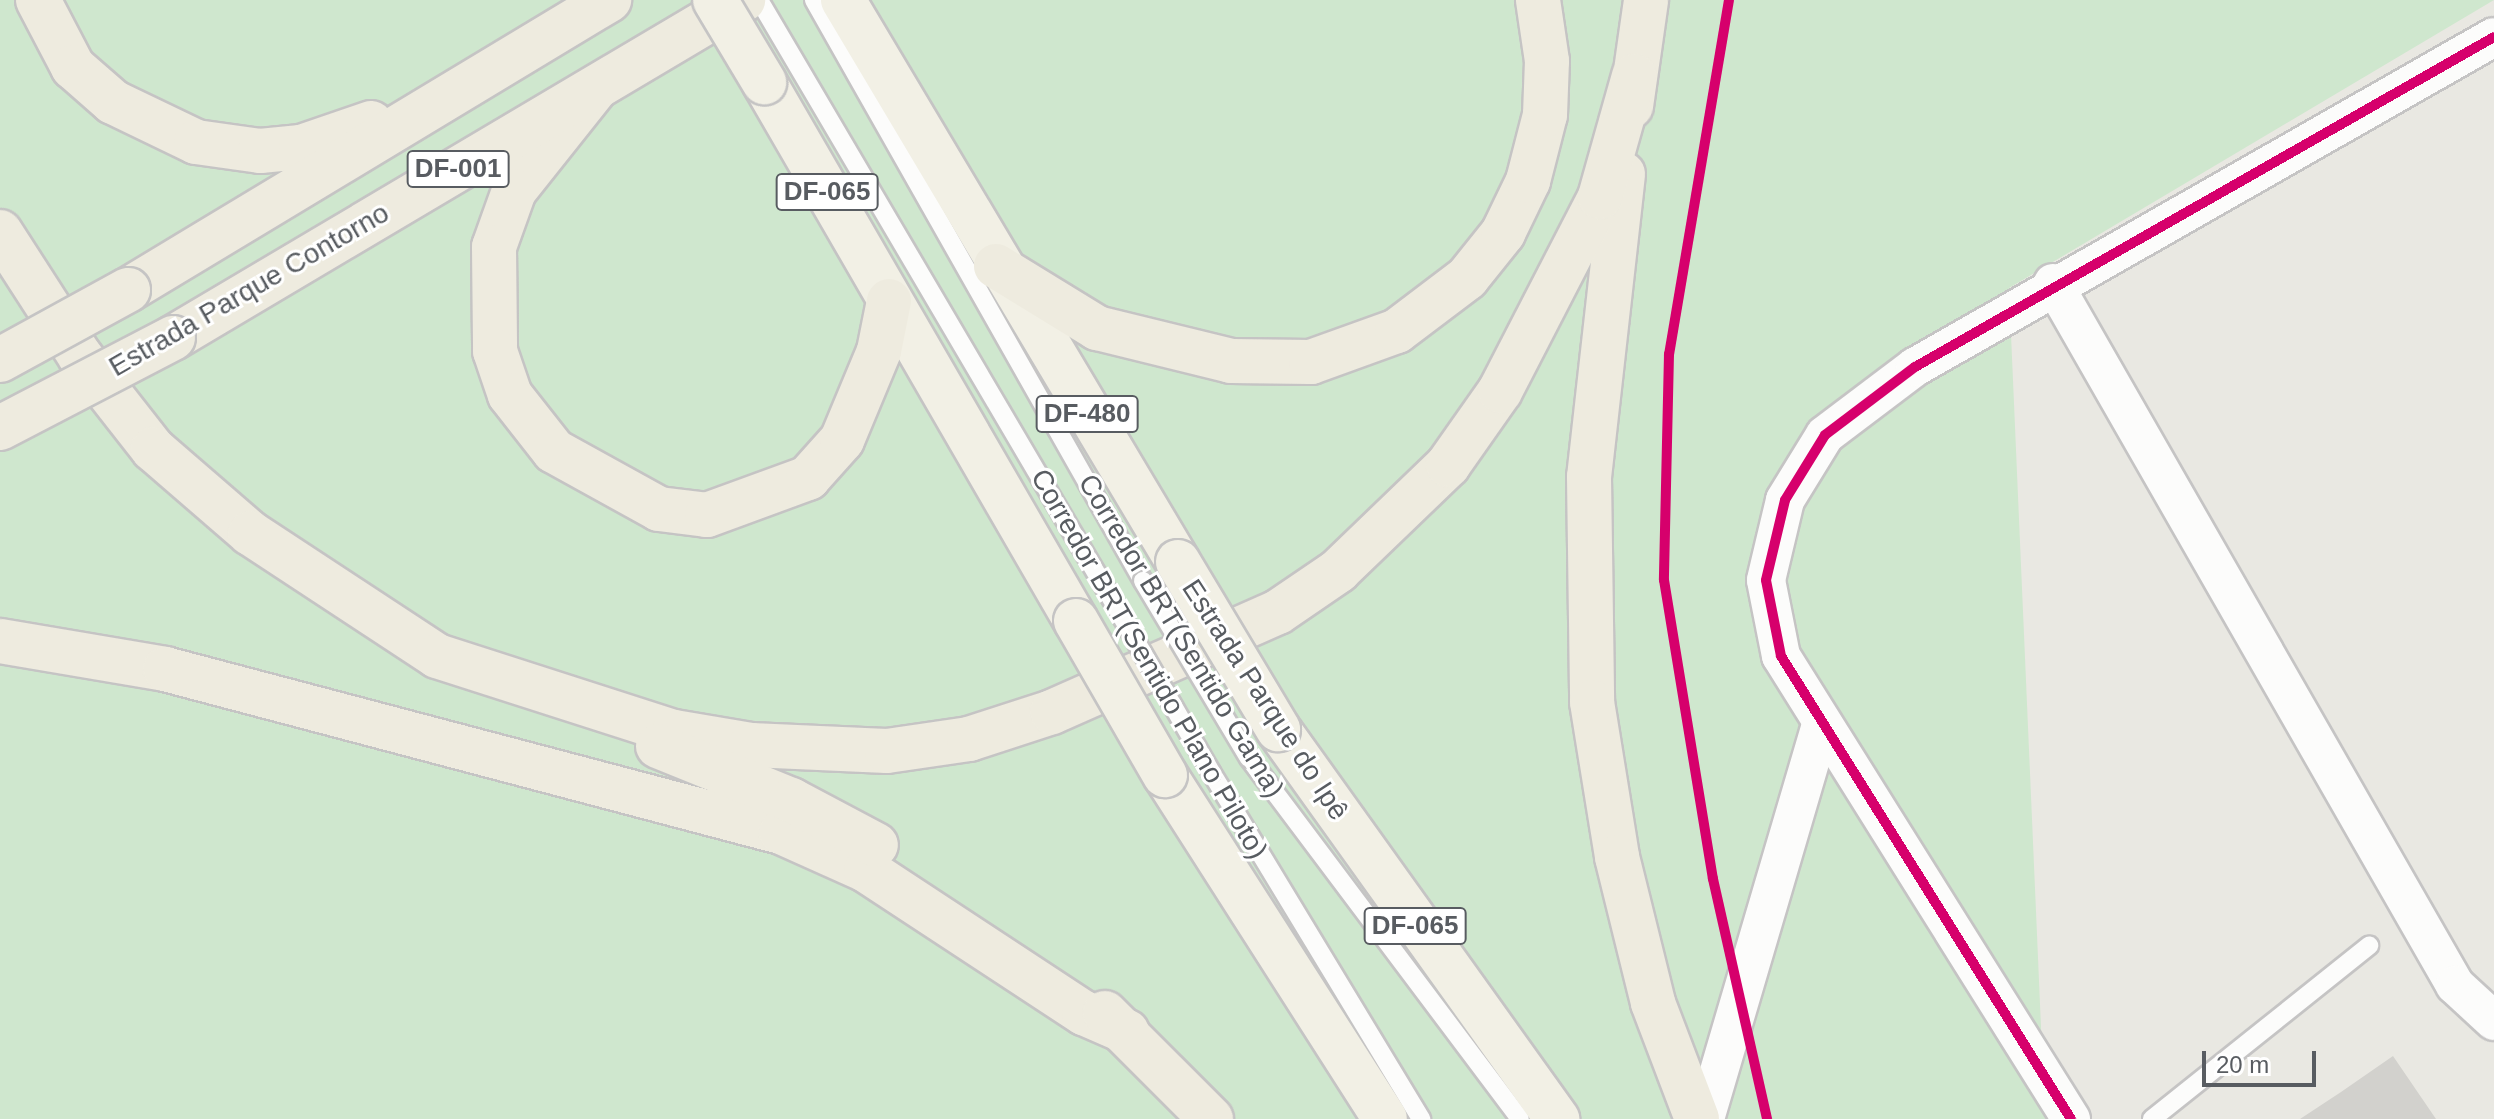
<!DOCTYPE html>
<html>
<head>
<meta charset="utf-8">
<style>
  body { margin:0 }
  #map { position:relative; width:2494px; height:1119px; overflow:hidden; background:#e9e8e2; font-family:Arial,sans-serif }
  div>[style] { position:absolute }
  .green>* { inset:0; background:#cfe7ce }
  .building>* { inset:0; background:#d2d1cd }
  .roads { filter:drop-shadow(2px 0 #c5c4c4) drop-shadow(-2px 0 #c5c4c4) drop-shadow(0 2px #c5c4c4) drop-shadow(0 -2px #c5c4c4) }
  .lane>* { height:18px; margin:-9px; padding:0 9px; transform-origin:9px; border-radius:9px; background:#fcfcfb }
  .street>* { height:38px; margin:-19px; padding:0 19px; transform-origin:19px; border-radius:19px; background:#fcfcfb }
  .primary>* { height:44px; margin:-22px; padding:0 22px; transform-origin:22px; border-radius:22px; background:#f2f0e5 }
  .highway>* { height:44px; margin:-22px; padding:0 22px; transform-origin:22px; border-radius:22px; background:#eeebdf }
  .bridges { filter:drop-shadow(2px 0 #c5c4c4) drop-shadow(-2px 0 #c5c4c4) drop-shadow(0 2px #c5c4c4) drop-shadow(0 -2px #c5c4c4) }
  .lane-bridge>* { height:18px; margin:-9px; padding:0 9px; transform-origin:9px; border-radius:9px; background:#fcfcfb }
  .primary-bridge>* { height:44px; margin:-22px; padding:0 22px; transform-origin:22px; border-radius:22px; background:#f2f0e5 }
  .highway-bridge>* { height:44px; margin:-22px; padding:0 22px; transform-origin:22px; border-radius:22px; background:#eeebdf }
  .cycleway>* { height:10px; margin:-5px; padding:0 5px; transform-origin:5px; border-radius:5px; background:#d6006c }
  span { translate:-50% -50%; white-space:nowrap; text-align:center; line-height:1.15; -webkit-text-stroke:6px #fff; paint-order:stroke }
  .shield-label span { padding:2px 6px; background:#fff; border:2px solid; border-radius:6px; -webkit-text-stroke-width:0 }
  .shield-label { font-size:26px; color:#585c61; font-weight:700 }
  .street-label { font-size:28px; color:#585c61 }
  .scale { position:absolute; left:2202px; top:1051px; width:114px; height:36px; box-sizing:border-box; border:4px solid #585c61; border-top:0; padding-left:10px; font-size:24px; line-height:28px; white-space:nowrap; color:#585c61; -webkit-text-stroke:6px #fff; paint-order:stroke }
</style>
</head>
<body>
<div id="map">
  <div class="green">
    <i style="clip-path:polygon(0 0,2494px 0,2009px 288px,2045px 1119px,0 1119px)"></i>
  </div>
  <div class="building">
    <i style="clip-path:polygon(2393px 1056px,2436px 1119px,2300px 1119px,2341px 1092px)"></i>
  </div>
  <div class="roads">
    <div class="lane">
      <i style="left:759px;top:0;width:694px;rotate:59.52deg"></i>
      <i style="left:814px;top:0;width:668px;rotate:60.48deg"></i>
      <i style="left:1249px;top:758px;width:451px;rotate:53.1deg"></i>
      <i style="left:1211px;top:772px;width:406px;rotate:58.8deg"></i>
      <i style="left:2152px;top:1119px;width:278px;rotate:-38.6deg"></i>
    </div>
    <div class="street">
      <i style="left:2053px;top:283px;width:809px;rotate:60.2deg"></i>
      <i style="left:2455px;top:985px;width:53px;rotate:42.7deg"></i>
      <i style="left:1705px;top:1119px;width:411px;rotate:-73.6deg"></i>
      <i style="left:2071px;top:1119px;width:546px;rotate:-122.06deg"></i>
      <i style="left:1781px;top:656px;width:77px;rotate:-101.2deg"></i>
      <i style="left:1766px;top:580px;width:82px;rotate:-76.6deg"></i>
      <i style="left:1785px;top:500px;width:76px;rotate:-58.4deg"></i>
      <i style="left:1825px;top:435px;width:113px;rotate:-37.1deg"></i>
      <i style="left:1915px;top:367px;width:666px;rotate:-29.68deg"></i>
    </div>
    <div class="primary">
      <i style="left:843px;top:0;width:654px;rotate:59.2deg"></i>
      <i style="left:764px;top:82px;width:623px;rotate:59.94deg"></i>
      <i style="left:1278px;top:729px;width:480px;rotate:54.4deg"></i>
      <i style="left:1165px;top:775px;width:408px;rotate:57.4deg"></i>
    </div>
    <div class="highway">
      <i style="left:38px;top:0;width:76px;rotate:62.4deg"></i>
      <i style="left:73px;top:67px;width:53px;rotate:41.2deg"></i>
      <i style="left:113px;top:102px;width:92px;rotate:25.7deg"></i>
      <i style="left:196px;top:142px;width:65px;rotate:8deg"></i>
      <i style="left:260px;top:151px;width:41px;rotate:-5.6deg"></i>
      <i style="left:301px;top:147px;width:74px;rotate:-18.9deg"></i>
      <i style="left:595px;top:89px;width:130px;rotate:128.5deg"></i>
      <i style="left:514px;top:191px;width:59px;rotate:109.7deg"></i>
      <i style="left:494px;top:247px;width:104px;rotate:89.4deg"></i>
      <i style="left:495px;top:351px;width:46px;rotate:71.2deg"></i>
      <i style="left:510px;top:395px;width:71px;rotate:51.8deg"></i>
      <i style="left:554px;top:451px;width:120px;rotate:28.9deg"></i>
      <i style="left:659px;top:509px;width:48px;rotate:7.1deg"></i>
      <i style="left:707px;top:515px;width:108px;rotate:-20.1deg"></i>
      <i style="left:808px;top:478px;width:51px;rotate:-48.2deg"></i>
      <i style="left:842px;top:440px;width:96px;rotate:-67.4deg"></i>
      <i style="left:879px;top:351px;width:51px;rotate:-78.7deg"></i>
      <i style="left:1631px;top:106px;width:107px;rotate:-81.9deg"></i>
      <i style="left:1623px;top:174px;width:305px;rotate:96.4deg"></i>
      <i style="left:1589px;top:477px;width:225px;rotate:89.2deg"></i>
      <i style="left:1592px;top:702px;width:157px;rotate:80.8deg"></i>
      <i style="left:1617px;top:857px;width:150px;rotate:76.1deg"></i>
      <i style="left:1653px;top:1003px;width:124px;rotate:69.2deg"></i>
      <i style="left:0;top:232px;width:148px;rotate:57.2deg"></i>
      <i style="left:80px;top:356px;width:118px;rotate:51.9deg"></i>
      <i style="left:153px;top:449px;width:128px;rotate:40.9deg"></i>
      <i style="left:250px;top:533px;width:224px;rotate:33.3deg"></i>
      <i style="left:437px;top:656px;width:249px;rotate:17.8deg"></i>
      <i style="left:674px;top:732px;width:78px;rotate:9.6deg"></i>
      <i style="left:751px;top:745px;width:136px;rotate:2.5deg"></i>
      <i style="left:887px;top:751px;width:83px;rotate:-8.3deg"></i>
      <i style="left:969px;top:739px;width:87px;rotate:-18deg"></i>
      <i style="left:1052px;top:712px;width:247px;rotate:-23.9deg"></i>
      <i style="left:1278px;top:612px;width:73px;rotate:-34.3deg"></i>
      <i style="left:1338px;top:571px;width:153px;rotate:-43.9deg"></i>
      <i style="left:1448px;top:465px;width:90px;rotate:-54.9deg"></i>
      <i style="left:1500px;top:391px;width:218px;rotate:-62.7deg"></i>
      <i style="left:1600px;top:197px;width:126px;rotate:-74.3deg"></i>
      <i style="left:996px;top:266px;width:119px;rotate:31.5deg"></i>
      <i style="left:1097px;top:328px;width:138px;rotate:13.8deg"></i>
      <i style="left:1231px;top:361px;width:80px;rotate:0.7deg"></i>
      <i style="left:1311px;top:362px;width:91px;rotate:-19.8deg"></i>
      <i style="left:1397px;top:331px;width:88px;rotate:-37.1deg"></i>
      <i style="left:1467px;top:278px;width:58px;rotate:-51.3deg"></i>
      <i style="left:1503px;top:233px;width:58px;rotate:-64.3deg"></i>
      <i style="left:1528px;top:181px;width:68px;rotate:-75.6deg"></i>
      <i style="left:1545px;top:115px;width:54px;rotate:-87.9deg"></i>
      <i style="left:1547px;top:61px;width:62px;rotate:-98.4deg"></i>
      <i style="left:128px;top:290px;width:562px;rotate:-31.09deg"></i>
      <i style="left:173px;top:338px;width:663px;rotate:-30.67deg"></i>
      <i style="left:0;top:641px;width:167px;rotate:9.6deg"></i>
      <i style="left:165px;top:669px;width:637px;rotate:14.82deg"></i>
      <i style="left:781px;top:832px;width:93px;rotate:24.1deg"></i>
      <i style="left:866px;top:870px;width:261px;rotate:33.3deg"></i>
      <i style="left:1084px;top:1013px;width:47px;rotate:23.8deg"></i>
      <i style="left:658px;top:746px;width:144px;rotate:22.1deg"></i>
      <i style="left:791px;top:800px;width:96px;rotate:27.9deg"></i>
      <i style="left:1105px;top:1013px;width:150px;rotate:45deg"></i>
    </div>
  </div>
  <div class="bridges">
    <div class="lane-bridge">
      <i style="left:1143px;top:581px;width:206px;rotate:59.1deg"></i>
      <i style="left:1111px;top:598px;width:201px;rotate:60.1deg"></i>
    </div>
    <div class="primary-bridge">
      <i style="left:715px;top:0;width:96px;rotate:59.1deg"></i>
      <i style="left:1178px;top:562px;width:195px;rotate:59.1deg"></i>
      <i style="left:1076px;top:621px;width:178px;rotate:60deg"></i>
    </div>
    <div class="highway-bridge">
      <i style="left:0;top:360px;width:146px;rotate:-28.7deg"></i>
      <i style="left:0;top:428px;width:195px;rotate:-27.5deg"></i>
    </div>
  </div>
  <div class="cycleway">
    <i style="left:1729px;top:0;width:359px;rotate:99.6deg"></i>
    <i style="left:1669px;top:354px;width:226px;rotate:91.3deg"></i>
    <i style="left:1664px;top:580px;width:303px;rotate:80.7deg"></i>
    <i style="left:1713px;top:879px;width:246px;rotate:77.3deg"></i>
    <i style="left:2071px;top:1119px;width:546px;rotate:-122.06deg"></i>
    <i style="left:1781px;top:656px;width:77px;rotate:-101.2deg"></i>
    <i style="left:1766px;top:580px;width:82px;rotate:-76.6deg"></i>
    <i style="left:1785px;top:500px;width:76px;rotate:-58.4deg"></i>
    <i style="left:1825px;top:435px;width:113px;rotate:-37.1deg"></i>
    <i style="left:1915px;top:367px;width:666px;rotate:-29.68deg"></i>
  </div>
  <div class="shield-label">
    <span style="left:458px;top:169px">DF-001</span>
    <span style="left:827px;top:192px">DF-065</span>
    <span style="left:1087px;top:414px">DF-480</span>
    <span style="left:1415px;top:926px">DF-065</span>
  </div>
  <div class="street-label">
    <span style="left:249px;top:290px;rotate:-30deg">Estrada Parque Contorno</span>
    <span style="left:1181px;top:636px;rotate:59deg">Corredor BRT(Sentido Gama)</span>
    <span style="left:1149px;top:664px;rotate:60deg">Corredor BRT(Sentido Plano Piloto)</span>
    <span style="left:1265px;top:700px;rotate:57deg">Estrada Parque do Ipê</span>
  </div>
  <div class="scale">20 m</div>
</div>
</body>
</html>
